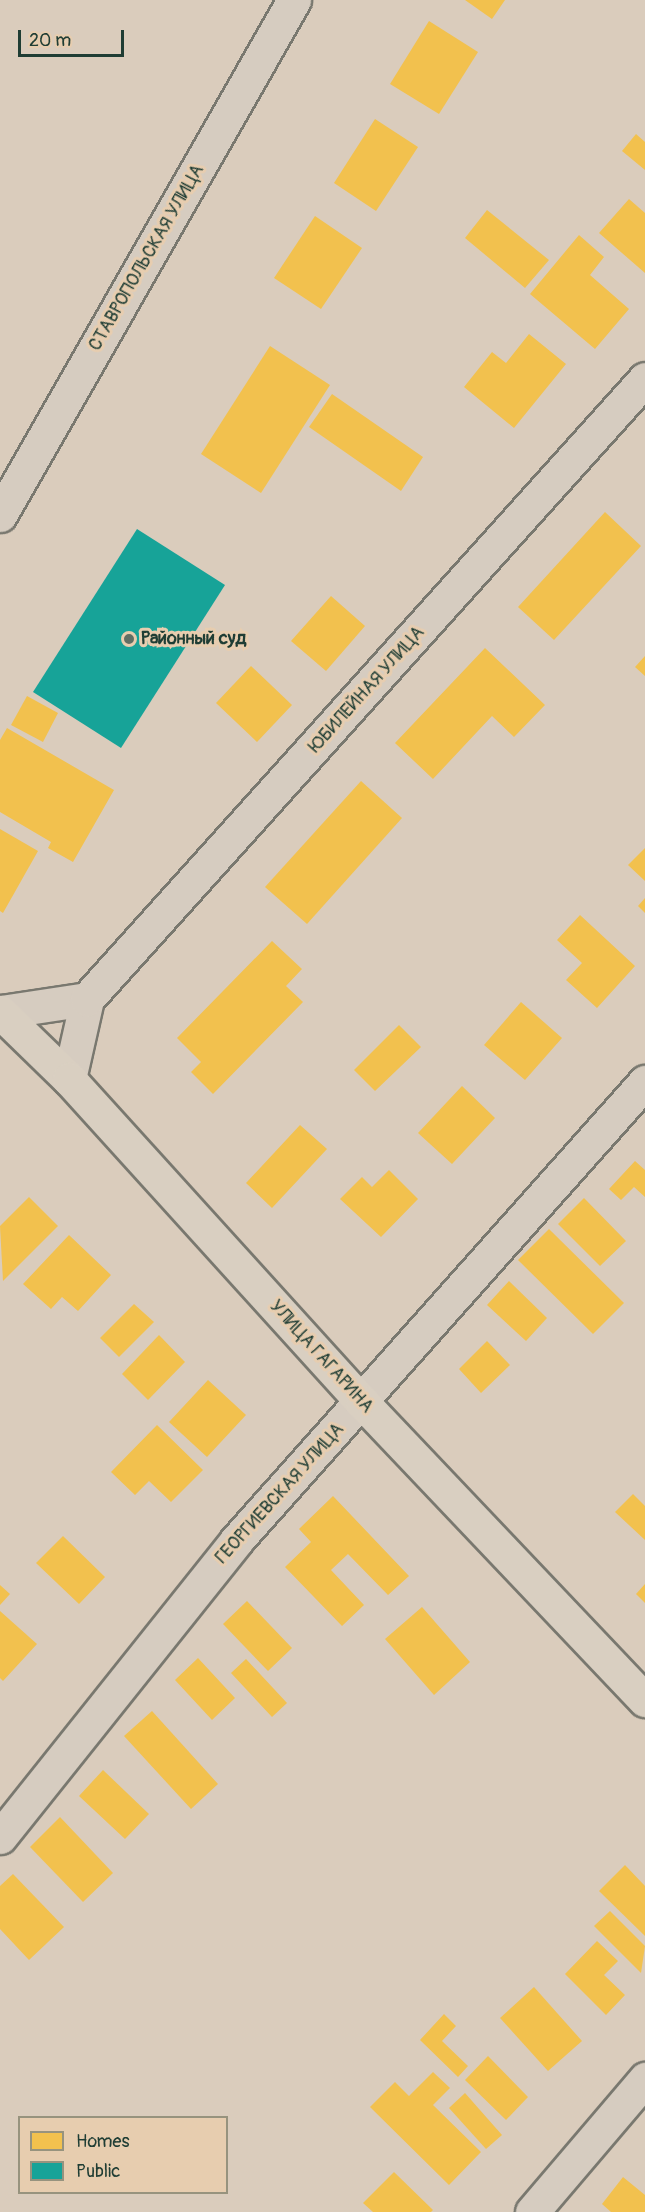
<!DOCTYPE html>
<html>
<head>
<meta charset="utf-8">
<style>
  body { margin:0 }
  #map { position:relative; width:645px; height:2212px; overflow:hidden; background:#daccbc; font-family:Pangolin,sans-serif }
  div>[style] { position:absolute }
  .homes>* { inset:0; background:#f2c14e }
  .public>* { inset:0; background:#17a398 }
  .roads { filter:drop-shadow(2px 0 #79786f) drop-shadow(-2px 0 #79786f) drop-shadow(0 2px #79786f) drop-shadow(0 -2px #79786f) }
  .minor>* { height:33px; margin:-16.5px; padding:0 16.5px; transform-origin:16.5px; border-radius:16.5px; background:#d6ccc0 }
  .major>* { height:33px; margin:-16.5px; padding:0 16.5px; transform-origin:16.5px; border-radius:16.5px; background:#d9cfc1 }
  .dots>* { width:16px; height:16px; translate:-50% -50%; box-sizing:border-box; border:3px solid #e7cdaf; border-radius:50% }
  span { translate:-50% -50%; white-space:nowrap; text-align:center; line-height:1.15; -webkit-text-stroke:6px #e7cdaf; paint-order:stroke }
  .street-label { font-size:18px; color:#1f3d34 }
  .poi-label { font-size:18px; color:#1f3d34; font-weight:700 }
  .left { translate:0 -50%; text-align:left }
  .legend { position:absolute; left:18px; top:2116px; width:210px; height:78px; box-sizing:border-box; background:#e7cdaf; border:2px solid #97937e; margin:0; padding:8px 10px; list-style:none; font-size:18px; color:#1f3d34 }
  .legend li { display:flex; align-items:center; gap:12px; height:30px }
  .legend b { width:30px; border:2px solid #97937e }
  .scale { position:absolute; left:18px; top:30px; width:106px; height:27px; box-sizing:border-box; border:3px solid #1f3d34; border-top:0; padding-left:8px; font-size:18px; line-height:21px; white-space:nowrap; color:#1f3d34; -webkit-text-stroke:4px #e7cdaf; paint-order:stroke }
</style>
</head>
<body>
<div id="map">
  <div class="homes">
    <i style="clip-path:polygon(465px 0,505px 0,492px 19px)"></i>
    <i style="clip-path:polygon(429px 21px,478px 52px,439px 114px,390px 84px)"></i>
    <i style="clip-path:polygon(375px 119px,418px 147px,376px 211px,334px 183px)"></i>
    <i style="clip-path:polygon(636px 134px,645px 142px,645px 170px,622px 151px)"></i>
    <i style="clip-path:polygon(629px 199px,645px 213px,645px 273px,599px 233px)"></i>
    <i style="clip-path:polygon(487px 210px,549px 260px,525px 288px,465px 238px)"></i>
    <i style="clip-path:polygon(315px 216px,362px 248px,321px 309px,274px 278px)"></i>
    <i style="clip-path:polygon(579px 235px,604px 257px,590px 275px,629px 309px,595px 349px,530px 294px)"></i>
    <i style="clip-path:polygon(529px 334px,566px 364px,514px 428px,464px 387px,492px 352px,506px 363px)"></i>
    <i style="clip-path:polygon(270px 346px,330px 385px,261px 493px,201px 454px)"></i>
    <i style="clip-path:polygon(332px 394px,423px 457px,401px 491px,309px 427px)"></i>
    <i style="clip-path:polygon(605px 512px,641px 546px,554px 640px,518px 607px)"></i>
    <i style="clip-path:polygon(331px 596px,365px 626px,326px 671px,291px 641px)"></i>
    <i style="clip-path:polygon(485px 648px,545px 705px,514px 737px,492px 716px,433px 779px,395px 743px)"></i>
    <i style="clip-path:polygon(645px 656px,645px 676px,635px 667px)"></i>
    <i style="clip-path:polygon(251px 666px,292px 705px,257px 742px,216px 703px)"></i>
    <i style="clip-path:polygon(27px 696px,58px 713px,43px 742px,11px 725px)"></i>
    <i style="clip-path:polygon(7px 728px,114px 790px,73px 862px,48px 848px,51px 842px,0 812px,0 740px)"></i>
    <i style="clip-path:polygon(361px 781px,402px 818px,307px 924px,265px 887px)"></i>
    <i style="clip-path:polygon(0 829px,38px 851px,3px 913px,0 911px)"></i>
    <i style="clip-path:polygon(645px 848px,645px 881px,628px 865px)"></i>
    <i style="clip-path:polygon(645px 898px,645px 913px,638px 906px)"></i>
    <i style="clip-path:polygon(580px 915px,635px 966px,597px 1008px,566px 980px,582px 963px,557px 940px)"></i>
    <i style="clip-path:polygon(272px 941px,302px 969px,286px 986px,303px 1002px,213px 1094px,191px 1072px,201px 1062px,177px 1038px)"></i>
    <i style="clip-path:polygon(521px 1002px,562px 1038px,525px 1080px,484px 1045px)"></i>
    <i style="clip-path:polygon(399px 1025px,421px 1047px,375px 1091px,354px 1070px)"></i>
    <i style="clip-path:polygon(462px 1086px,495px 1118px,452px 1164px,418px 1133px)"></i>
    <i style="clip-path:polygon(300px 1125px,327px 1149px,272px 1208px,246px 1183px)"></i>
    <i style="clip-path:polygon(635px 1161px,645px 1170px,645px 1197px,634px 1187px,621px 1200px,609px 1189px)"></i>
    <i style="clip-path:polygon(389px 1170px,418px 1199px,381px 1237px,340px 1199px,362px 1177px,372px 1187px)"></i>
    <i style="clip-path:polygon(29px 1197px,58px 1226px,3px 1281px,0 1226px)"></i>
    <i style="clip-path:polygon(584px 1198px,626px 1241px,600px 1266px,558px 1224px)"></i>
    <i style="clip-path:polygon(549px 1229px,624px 1303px,593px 1334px,518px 1260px)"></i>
    <i style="clip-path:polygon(69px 1235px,111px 1275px,78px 1311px,62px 1297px,51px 1309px,23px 1284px)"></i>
    <i style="clip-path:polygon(509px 1281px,547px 1318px,526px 1341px,487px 1305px)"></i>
    <i style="clip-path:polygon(134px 1304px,154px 1322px,119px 1357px,100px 1338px)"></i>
    <i style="clip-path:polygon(159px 1335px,185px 1362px,148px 1400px,122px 1374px)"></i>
    <i style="clip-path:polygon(487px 1341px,510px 1365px,481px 1393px,459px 1369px)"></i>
    <i style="clip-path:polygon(208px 1380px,246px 1415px,207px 1457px,169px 1422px)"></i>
    <i style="clip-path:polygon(157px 1425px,203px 1470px,171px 1502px,149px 1481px,135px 1495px,111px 1472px)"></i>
    <i style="clip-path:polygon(633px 1494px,645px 1506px,645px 1540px,615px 1512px)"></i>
    <i style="clip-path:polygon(333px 1496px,409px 1576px,388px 1595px,348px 1554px,331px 1570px,364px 1605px,342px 1626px,285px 1567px,311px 1542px,299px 1529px)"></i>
    <i style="clip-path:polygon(63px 1536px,105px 1577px,79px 1604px,36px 1563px)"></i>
    <i style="clip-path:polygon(645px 1584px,645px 1603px,636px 1594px)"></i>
    <i style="clip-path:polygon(0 1585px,10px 1594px,0 1605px)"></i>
    <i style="clip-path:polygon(247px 1601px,292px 1648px,268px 1671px,223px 1624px)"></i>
    <i style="clip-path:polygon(422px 1607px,470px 1662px,434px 1695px,385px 1639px)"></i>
    <i style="clip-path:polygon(0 1611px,37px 1644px,3px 1681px,0 1678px)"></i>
    <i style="clip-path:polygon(198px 1658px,235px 1698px,212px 1720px,175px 1680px)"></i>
    <i style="clip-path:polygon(246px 1659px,287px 1703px,272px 1717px,231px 1673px)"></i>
    <i style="clip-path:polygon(152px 1711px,218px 1784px,191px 1809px,124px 1736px)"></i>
    <i style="clip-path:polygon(103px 1770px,149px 1814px,125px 1839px,79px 1796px)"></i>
    <i style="clip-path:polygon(60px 1817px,113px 1873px,83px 1902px,30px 1847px)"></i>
    <i style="clip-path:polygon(625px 1865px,645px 1886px,645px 1936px,599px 1891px)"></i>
    <i style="clip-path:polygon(13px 1874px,64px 1927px,29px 1960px,0 1929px,0 1886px)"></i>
    <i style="clip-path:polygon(610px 1911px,645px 1946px,641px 1973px,594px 1926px)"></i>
    <i style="clip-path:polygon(597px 1941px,618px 1961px,604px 1975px,625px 1995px,606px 2015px,565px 1974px)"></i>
    <i style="clip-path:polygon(534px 1987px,582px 2041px,548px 2071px,500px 2018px)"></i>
    <i style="clip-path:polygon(444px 2014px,456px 2026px,442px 2041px,468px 2066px,458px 2077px,420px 2040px)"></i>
    <i style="clip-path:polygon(488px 2056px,528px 2097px,506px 2120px,465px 2080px)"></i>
    <i style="clip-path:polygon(433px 2072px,450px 2088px,433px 2105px,481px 2152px,449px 2185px,370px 2107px,395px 2082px,409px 2096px)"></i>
    <i style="clip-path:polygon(465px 2093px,502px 2135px,486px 2149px,449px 2108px)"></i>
    <i style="clip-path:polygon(394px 2172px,433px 2210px,431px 2212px,373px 2212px,363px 2203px)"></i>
    <i style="clip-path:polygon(623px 2177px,645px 2195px,645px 2212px,611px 2212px,602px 2204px)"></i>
  </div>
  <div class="public">
    <i style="clip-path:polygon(137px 529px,225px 585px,121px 748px,33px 692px)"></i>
  </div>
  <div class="roads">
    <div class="minor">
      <i style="left:0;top:515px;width:593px;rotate:-60.28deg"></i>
      <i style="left:1px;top:1012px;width:87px;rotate:-8.6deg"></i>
      <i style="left:69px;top:1079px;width:82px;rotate:-77.3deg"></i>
      <i style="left:87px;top:999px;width:834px;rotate:-48.01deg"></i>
      <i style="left:0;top:1837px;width:379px;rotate:-51.4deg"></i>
      <i style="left:236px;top:1541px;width:615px;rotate:-48.3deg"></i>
      <i style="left:532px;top:2212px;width:175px;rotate:-49.6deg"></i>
    </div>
    <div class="major">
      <i style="left:0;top:1012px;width:96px;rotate:44.2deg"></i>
      <i style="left:69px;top:1079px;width:436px;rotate:47.8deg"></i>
      <i style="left:362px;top:1402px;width:411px;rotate:46.5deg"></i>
    </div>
  </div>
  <div class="dots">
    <i style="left:129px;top:639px;background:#606f64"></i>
  </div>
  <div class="street-label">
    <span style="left:147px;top:258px;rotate:-60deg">СТАВРОПОЛЬСКАЯ УЛИЦА</span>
    <span style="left:367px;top:690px;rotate:-48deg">ЮБИЛЕЙНАЯ УЛИЦА</span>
    <span style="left:321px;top:1357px;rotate:48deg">УЛИЦА ГАГАРИНА</span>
    <span style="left:280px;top:1494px;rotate:-48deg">ГЕОРГИЕВСКАЯ УЛИЦА</span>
  </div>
  <div class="poi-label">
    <span class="left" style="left:141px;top:639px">Районный суд</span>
  </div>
  <ul class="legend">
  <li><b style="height:16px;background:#f2c14e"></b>Homes</li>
  <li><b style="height:16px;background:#17a398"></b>Public</li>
  </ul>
  <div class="scale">20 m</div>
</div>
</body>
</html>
